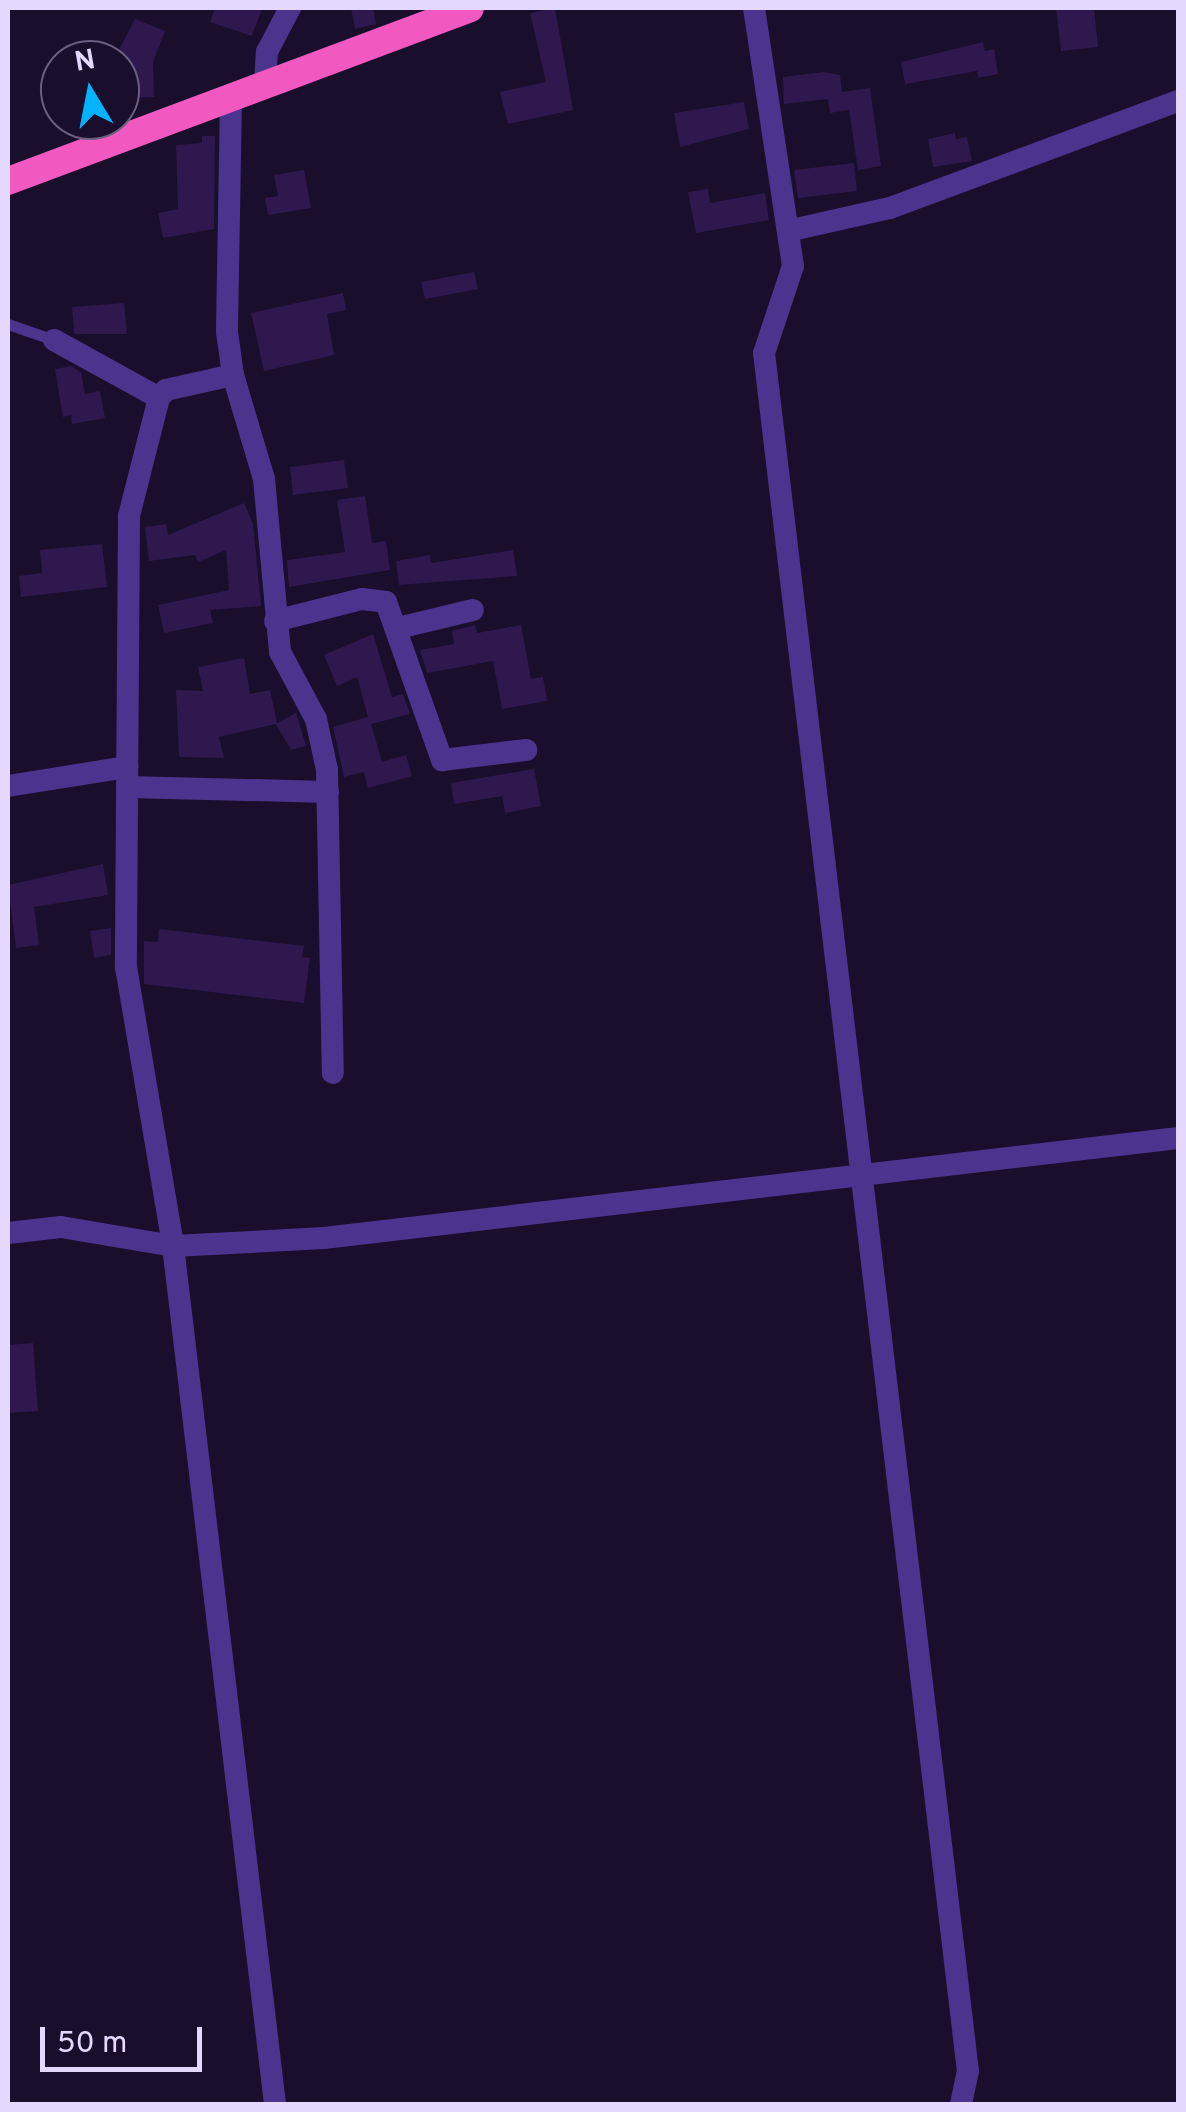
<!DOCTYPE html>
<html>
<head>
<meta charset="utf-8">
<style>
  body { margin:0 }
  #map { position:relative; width:1186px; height:2112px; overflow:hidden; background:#190e2b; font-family:Overpass,sans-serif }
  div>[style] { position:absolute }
  .building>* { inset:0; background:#2e184e }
  .service>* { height:11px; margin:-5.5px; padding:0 5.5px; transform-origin:5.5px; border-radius:5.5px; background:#4a348e }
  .minor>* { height:22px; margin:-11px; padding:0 11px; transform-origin:11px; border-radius:11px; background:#4a348e }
  .trunk>* { height:28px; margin:-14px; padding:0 14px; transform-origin:14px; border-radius:14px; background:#f159c1 }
  span { translate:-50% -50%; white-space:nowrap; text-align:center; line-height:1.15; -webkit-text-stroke:9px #190e2b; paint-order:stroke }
  .frame { position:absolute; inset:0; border:10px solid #e4d8ff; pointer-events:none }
  .north { position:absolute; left:40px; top:40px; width:100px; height:100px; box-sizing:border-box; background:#190e2b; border:2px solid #6a5f80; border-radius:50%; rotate:350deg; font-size:28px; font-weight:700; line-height:40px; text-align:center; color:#e4d8ff }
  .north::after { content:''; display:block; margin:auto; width:35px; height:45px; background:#04b3ff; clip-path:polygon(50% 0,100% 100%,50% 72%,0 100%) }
  .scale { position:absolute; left:40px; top:2027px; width:162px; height:45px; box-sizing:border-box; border:5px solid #e4d8ff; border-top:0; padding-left:12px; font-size:30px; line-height:35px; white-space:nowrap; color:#e4d8ff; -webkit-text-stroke:8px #190e2b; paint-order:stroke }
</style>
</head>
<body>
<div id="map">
  <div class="building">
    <i style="clip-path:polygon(215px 8px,262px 8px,252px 36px,210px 22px)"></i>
    <i style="clip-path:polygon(351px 8px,373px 8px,376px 24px,355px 29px)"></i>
    <i style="clip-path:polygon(555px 8px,573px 110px,508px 124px,500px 92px,546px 82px,530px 13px)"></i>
    <i style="clip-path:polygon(1056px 8px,1094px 8px,1098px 47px,1061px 51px)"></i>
    <i style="clip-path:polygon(135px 19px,165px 31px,153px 62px,154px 97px,120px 98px,120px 48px)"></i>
    <i style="clip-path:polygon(983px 42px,985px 51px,994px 49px,998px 74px,978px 78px,977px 71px,905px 84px,901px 62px)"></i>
    <i style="clip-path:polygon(824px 72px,840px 75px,842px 92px,870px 88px,881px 166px,858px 170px,849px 110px,830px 113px,828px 99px,784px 104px,783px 77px)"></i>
    <i style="clip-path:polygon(744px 102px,749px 129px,680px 147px,674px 113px)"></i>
    <i style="clip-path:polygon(955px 133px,956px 139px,967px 137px,972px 161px,933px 167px,928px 139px)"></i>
    <i style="clip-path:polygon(202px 136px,215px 136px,214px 229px,163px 238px,158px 213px,178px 209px,176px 145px,202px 143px)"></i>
    <i style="clip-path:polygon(854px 163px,857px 191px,798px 198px,794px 170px)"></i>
    <i style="clip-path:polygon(304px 170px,311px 208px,268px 215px,265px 198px,278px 196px,274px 175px)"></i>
    <i style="clip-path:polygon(708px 189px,710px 203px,765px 193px,769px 220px,696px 233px,688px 192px)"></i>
    <i style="clip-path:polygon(474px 272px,478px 289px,425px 299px,421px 282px)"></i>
    <i style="clip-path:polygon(343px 293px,346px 310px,327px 314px,334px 355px,264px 371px,251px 313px)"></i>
    <i style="clip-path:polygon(124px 303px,127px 334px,74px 334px,72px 307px)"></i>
    <i style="clip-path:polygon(71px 366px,81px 372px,85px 394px,100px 391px,105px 418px,72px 424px,71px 415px,63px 417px,55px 369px)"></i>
    <i style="clip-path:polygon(344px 460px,348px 488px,293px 495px,290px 467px)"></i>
    <i style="clip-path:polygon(365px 496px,372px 543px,386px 541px,390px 570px,289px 587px,287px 560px,345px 552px,337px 500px)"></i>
    <i style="clip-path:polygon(244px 503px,253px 524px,261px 606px,210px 610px,213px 623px,164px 633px,158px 605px,229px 590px,226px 550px,198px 562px,195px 555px,149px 561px,145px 527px,166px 524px,168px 535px)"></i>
    <i style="clip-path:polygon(102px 544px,107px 587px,21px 597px,19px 576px,42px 573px,40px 550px)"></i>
    <i style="clip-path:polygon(513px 550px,517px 576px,399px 585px,396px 561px,430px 555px,431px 563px)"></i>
    <i style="clip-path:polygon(475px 625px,477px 633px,521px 625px,531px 679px,543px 677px,547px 701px,502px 709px,493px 661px,427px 673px,420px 650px,454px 644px,452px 631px)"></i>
    <i style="clip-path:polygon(373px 634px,392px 697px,403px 694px,410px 714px,371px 724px,382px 762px,406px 755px,412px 776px,368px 788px,364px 772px,344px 777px,333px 727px,368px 717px,357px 677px,337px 686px,324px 655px)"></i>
    <i style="clip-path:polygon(244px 658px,250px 694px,270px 690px,277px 723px,296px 713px,306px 746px,291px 750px,276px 724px,219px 737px,224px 758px,179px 757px,176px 690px,203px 691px,198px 667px)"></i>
    <i style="clip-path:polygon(534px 769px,541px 806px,505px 813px,502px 796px,454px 804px,451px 783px)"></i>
    <i style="clip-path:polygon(103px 864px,108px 895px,34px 907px,39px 945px,16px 948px,8px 885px)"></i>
    <i style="clip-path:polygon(111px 928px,111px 955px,94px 958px,90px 931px)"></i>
    <i style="clip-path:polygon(159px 929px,304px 946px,302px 957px,310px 958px,304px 1003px,144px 984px,144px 941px,158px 942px)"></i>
    <i style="clip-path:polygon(33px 1343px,38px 1411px,8px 1413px,8px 1345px)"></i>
  </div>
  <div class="service">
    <i style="left:8px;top:324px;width:49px;rotate:19.2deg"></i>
  </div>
  <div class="minor">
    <i style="left:754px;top:8px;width:261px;rotate:81.4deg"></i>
    <i style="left:793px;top:266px;width:92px;rotate:108.4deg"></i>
    <i style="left:764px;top:353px;width:1730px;rotate:83.23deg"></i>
    <i style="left:968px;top:2071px;width:34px;rotate:102deg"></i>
    <i style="left:265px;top:86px;width:34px;rotate:-87deg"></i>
    <i style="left:267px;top:52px;width:50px;rotate:-62.4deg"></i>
    <i style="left:231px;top:99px;width:233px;rotate:91deg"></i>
    <i style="left:227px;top:332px;width:43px;rotate:82.1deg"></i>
    <i style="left:233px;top:375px;width:109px;rotate:73.4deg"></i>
    <i style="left:264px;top:479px;width:174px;rotate:84.7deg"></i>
    <i style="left:280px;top:652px;width:76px;rotate:61.8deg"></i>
    <i style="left:316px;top:719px;width:52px;rotate:77.8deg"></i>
    <i style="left:327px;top:770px;width:303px;rotate:88.9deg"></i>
    <i style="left:792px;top:230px;width:100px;rotate:-12.7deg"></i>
    <i style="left:890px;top:208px;width:307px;rotate:-20.4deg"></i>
    <i style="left:54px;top:340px;width:120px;rotate:28.9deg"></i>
    <i style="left:233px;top:375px;width:69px;rotate:167.4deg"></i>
    <i style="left:166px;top:390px;width:11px;rotate:131deg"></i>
    <i style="left:159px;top:398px;width:122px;rotate:104.3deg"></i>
    <i style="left:129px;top:516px;width:451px;rotate:90.4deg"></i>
    <i style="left:126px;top:967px;width:283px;rotate:80.4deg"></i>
    <i style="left:173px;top:1246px;width:864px;rotate:83.22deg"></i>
    <i style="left:275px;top:621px;width:90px;rotate:-14.2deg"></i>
    <i style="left:362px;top:599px;width:24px;rotate:7deg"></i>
    <i style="left:386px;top:602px;width:168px;rotate:70.5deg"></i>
    <i style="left:442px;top:760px;width:85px;rotate:-6.8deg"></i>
    <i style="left:398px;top:628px;width:77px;rotate:-13.5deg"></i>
    <i style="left:8px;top:786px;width:121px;rotate:-9.1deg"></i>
    <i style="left:127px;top:787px;width:201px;rotate:1.4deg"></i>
    <i style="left:8px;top:1233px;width:53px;rotate:-6.5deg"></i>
    <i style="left:61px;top:1227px;width:114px;rotate:9.6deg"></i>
    <i style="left:173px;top:1246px;width:151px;rotate:-3deg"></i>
    <i style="left:324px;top:1238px;width:860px;rotate:-6.68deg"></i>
  </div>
  <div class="trunk">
    <i style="left:8px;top:181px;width:493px;rotate:-20.5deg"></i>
  </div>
  <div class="frame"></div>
  <div class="north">N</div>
  <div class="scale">50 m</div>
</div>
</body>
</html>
